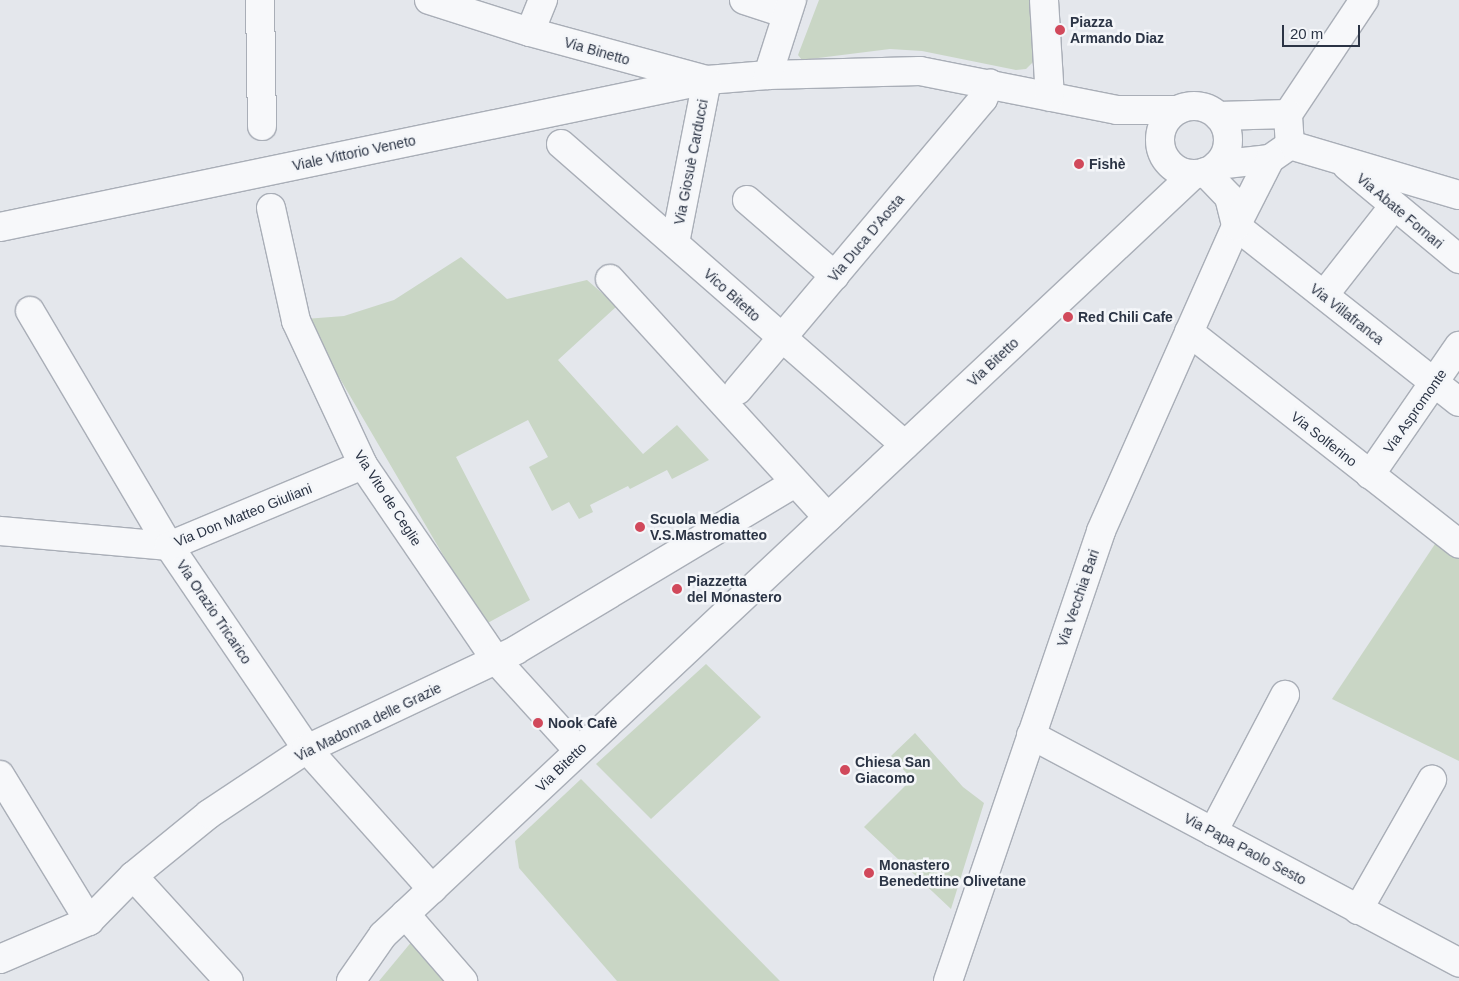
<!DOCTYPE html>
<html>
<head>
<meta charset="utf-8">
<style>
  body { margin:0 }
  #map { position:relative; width:1459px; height:981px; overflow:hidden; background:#e4e7ec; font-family:Arial,sans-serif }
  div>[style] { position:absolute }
  .green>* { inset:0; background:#c9d6c5 }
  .roads { filter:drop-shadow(1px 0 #a9aeb7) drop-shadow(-1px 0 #a9aeb7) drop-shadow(0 1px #a9aeb7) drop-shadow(0 -1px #a9aeb7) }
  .minor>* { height:28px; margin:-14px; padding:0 14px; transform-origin:14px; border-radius:14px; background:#f7f8fa }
  .minor>.ring { margin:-14px; padding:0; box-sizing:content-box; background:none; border:28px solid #f7f8fa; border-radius:50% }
  .dots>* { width:14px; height:14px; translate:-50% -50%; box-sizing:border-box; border:2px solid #f4f6f9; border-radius:50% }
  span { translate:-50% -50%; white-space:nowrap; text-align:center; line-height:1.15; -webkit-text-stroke:5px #f4f6f9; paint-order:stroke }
  .poi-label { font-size:14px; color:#2b3445; font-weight:700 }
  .left { translate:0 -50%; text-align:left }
  .street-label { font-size:14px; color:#2b3445 }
  .scale { position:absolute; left:1282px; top:25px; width:78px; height:22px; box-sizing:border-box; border:2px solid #2b3445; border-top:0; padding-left:6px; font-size:15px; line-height:18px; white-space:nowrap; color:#2b3445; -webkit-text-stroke:4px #f4f6f9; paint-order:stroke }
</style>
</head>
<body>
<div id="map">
  <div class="green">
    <i style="clip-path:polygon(819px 0,1032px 0,1035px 60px,1026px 69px,1016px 70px,922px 51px,890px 49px,802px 60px,798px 55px)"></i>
    <i style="clip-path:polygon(461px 257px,507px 299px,587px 280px,617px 306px,558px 360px,643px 454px,677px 425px,709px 460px,672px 479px,667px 470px,630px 489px,628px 486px,590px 505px,593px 512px,579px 519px,569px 502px,552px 511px,529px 467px,548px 457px,528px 420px,456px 457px,530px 600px,484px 625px,305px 319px,344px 316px,394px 300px)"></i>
    <i style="clip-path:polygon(1437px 541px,1459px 558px,1459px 761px,1332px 699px)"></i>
    <i style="clip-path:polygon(706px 664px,761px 717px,651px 819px,596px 764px)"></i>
    <i style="clip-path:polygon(915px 733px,963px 787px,984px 803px,951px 909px,864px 827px,912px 779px,891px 756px)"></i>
    <i style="clip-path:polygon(581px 779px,780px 981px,617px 981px,519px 868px,515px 841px)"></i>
    <i style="clip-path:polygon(413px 940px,448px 981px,379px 981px)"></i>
  </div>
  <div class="roads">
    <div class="minor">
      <i style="left:260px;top:0;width:126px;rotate:89.1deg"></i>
      <i style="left:429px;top:0;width:106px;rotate:17.6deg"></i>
      <i style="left:530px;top:32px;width:183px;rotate:15.2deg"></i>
      <i style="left:707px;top:80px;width:61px;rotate:-4.7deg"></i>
      <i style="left:768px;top:75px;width:152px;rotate:-1.5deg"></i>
      <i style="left:920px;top:71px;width:201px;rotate:11.2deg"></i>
      <i style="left:1117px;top:110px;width:60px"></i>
      <i style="left:744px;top:0;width:45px;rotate:18deg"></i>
      <i style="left:1044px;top:0;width:97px;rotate:86.5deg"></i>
      <i style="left:530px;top:32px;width:35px;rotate:-68deg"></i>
      <i style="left:768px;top:75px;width:79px;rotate:-72.3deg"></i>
      <i class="ring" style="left:1160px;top:106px;width:40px;height:40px"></i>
      <i style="left:1288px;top:114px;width:137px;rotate:-56.3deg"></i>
      <i style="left:561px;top:144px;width:457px;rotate:41.2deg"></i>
      <i style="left:1290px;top:145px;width:176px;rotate:16.5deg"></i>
      <i style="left:1217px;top:165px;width:53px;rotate:-6.5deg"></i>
      <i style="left:1270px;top:159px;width:24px;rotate:-35deg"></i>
      <i style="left:1290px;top:145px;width:31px;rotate:-94deg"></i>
      <i style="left:1288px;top:114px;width:70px;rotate:178.4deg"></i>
      <i style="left:1347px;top:166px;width:146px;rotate:39.7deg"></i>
      <i style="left:1205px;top:172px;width:35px;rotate:46deg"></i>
      <i style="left:1229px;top:197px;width:30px;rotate:76deg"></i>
      <i style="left:747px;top:200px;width:116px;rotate:40.8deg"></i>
      <i style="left:271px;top:208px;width:116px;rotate:77.5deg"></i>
      <i style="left:296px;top:321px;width:159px;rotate:65deg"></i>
      <i style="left:363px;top:465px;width:236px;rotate:55.7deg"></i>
      <i style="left:496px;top:660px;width:122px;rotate:47.7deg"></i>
      <i style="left:1236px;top:226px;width:284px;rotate:38.3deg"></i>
      <i style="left:0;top:227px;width:722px;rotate:-11.75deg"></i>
      <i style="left:707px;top:80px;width:166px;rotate:101.1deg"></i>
      <i style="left:610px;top:279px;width:323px;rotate:47.6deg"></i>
      <i style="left:1324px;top:295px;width:112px;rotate:-51.9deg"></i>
      <i style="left:30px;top:311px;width:273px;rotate:59.4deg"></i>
      <i style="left:169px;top:546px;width:245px;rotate:55.8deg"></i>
      <i style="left:307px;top:749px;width:188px;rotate:48.2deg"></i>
      <i style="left:1189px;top:332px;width:343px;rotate:38.1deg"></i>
      <i style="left:738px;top:390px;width:380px;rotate:-49.9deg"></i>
      <i style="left:983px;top:99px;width:17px;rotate:-65deg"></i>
      <i style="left:1370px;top:475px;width:157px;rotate:-55.4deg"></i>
      <i style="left:0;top:531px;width:170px;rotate:5.1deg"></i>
      <i style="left:169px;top:546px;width:210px;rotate:-22.7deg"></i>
      <i style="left:1031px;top:735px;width:485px;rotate:28deg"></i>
      <i style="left:0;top:775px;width:171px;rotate:58.6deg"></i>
      <i style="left:1213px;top:832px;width:155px;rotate:-62.3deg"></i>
      <i style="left:133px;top:876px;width:142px;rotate:47.6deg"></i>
      <i style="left:1358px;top:910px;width:150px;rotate:-60.4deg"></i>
      <i style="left:405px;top:914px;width:89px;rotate:49.1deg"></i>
      <i style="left:0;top:959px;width:97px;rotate:-23.1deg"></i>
      <i style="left:89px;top:921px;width:63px;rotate:-45.6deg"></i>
      <i style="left:133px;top:876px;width:98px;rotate:-39.2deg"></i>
      <i style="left:209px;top:814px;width:118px;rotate:-33.6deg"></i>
      <i style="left:307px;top:749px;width:231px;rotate:-25.3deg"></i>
      <i style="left:516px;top:650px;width:325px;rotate:-30.9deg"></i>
      <i style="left:351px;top:981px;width:56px;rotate:-55.2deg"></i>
      <i style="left:383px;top:935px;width:1112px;rotate:-43.18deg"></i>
      <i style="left:948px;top:981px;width:475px;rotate:-71.2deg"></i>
      <i style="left:1101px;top:531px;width:334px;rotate:-66.1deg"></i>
      <i style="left:1236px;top:226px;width:75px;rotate:-63.1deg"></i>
    </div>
  </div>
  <div class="dots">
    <i style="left:1060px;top:30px;background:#d1495b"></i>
    <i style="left:1079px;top:164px;background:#d1495b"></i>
    <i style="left:1068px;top:317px;background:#d1495b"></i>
    <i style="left:640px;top:527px;background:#d1495b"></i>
    <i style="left:677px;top:589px;background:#d1495b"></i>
    <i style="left:538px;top:723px;background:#d1495b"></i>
    <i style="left:845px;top:770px;background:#d1495b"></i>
    <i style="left:869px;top:873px;background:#d1495b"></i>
  </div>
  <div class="poi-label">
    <span class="left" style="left:1070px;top:30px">Piazza<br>Armando Diaz</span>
    <span class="left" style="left:1089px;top:164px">Fishè</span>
    <span class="left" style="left:1078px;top:317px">Red Chili Cafe</span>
    <span class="left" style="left:650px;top:527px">Scuola Media<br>V.S.Mastromatteo</span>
    <span class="left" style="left:687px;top:589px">Piazzetta<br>del Monastero</span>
    <span class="left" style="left:548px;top:723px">Nook Cafè</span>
    <span class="left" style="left:855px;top:770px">Chiesa San<br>Giacomo</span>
    <span class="left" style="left:879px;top:873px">Monastero<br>Benedettine Olivetane</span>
  </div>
  <div class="street-label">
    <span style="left:597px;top:51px;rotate:16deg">Via Binetto</span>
    <span style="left:354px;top:153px;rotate:-12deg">Viale Vittorio Veneto</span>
    <span style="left:691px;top:162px;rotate:-79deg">Via Giosuè Carducci</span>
    <span style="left:1400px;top:211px;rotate:40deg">Via Abate Fornari</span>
    <span style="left:866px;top:238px;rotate:-50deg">Via Duca D'Aosta</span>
    <span style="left:732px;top:295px;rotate:42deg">Vico Bitetto</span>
    <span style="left:1347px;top:314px;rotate:38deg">Via Villafranca</span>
    <span style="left:993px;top:362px;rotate:-43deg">Via Bitetto</span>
    <span style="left:1415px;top:411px;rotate:-55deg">Via Aspromonte</span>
    <span style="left:1324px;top:439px;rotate:38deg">Via Solferino</span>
    <span style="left:388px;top:498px;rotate:57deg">Via Vito de Ceglie</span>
    <span style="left:243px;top:515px;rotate:-22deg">Via Don Matteo Giuliani</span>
    <span style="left:1078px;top:598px;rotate:-71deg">Via Vecchia Bari</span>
    <span style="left:214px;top:612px;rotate:56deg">Via Orazio Tricarico</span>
    <span style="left:368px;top:722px;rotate:-26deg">Via Madonna delle Grazie</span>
    <span style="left:561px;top:767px;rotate:-44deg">Via Bitetto</span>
    <span style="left:1245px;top:849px;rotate:28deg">Via Papa Paolo Sesto</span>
  </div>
  <div class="scale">20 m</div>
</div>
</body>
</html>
